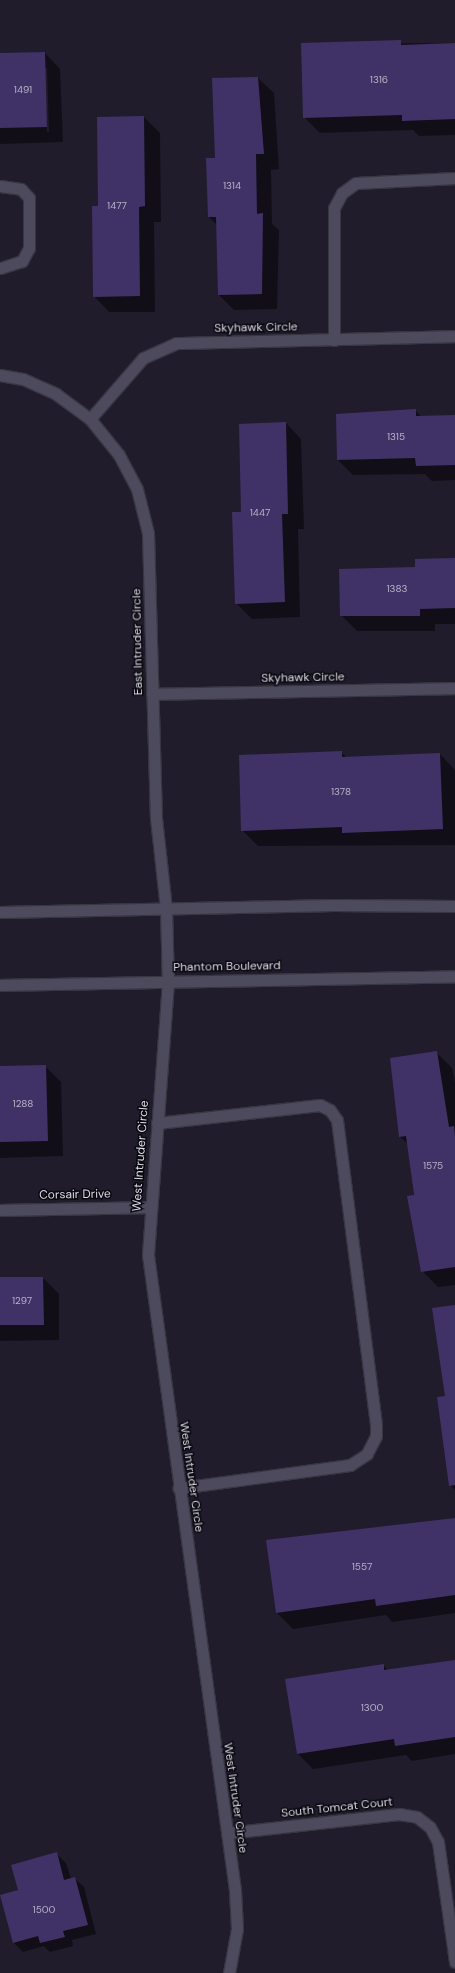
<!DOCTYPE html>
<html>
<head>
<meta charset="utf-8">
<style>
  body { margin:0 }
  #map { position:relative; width:455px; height:1973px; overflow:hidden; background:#201c2c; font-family:"DM Sans",sans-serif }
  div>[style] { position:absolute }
  .shadow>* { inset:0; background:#0007 }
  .building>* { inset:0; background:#403267 }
  .roads { filter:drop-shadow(1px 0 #393642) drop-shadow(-1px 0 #393642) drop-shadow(0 1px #393642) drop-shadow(0 -1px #393642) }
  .minor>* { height:11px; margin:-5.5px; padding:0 5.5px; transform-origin:5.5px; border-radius:5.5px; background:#4e4a5d }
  span { translate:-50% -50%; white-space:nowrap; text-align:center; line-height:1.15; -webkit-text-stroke:3px #09080f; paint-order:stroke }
  .number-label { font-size:10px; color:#b6b2c7 }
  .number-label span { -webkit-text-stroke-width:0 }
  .street-label { font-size:12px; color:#dedce7 }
</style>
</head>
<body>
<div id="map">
  <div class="shadow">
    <i style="clip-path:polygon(455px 43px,455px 135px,419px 136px,413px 130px,320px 133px,304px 117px,302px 44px)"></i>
    <i style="clip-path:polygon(evenodd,45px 53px,60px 69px,63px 142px,0 144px,0 54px,45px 53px,45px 68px,47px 68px,49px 132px,47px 132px,45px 68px)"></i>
    <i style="clip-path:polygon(258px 78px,274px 93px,279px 169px,271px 170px,272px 224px,279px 230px,277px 309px,234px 310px,219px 295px,217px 225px,209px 217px,216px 159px)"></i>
    <i style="clip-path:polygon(144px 117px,160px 133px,161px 222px,154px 222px,155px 312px,109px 312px,94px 296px,99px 207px)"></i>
    <i style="clip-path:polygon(415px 410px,422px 417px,455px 416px,455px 480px,432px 481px,425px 474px,353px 475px,338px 460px)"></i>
    <i style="clip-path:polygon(286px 423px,301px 439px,304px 529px,298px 529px,300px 617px,252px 619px,236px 603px,242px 513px)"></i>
    <i style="clip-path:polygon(455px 559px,455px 624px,435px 624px,435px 631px,357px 631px,341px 615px,416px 568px)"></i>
    <i style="clip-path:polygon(341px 752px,347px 758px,440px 754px,455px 770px,455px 845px,258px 846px,242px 830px)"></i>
    <i style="clip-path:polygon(436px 1052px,452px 1068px,455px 1083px,455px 1285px,438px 1287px,422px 1271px,408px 1144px,400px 1137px)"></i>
    <i style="clip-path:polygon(0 1066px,45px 1066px,61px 1082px,63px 1156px,0 1158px)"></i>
    <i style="clip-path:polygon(0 1278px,43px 1278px,59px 1294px,59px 1340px,0 1341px)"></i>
    <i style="clip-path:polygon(455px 1306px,455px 1490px,450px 1485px,446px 1397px)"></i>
    <i style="clip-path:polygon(455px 1519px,455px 1613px,392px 1622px,386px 1615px,293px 1629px,277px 1613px,267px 1541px)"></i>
    <i style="clip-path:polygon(455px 1661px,455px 1754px,412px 1761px,406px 1755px,313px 1769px,298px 1754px,383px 1665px,389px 1671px)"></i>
    <i style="clip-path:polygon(57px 1854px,66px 1863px,71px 1879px,74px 1878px,84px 1887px,96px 1934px,72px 1940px,73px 1946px,50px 1952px,44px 1946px,23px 1952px,14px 1943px,1px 1895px,19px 1891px)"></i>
  </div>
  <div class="building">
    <i style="clip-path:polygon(401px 40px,401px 45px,455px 43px,455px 119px,402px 121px,402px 115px,303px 118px,301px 43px)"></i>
    <i style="clip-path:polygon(45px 52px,47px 127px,0 128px,0 53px)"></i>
    <i style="clip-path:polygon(258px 77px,264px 154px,256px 154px,257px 214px,263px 213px,262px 294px,218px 295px,216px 217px,208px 217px,206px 158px,215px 158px,212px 78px)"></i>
    <i style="clip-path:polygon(144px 116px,145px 206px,139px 207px,140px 296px,93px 297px,92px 206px,98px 206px,97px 117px)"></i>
    <i style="clip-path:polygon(416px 409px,416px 416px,455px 415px,455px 465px,416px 466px,415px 458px,337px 460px,336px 414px)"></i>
    <i style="clip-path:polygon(286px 422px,288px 514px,282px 514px,285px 602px,235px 604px,232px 512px,241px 512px,239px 424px)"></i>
    <i style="clip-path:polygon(455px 558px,455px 608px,420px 609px,420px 616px,340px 616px,339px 569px,415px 567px,415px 559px)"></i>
    <i style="clip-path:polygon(342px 751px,342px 757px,440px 753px,443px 829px,342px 833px,342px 827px,241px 831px,239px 755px)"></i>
    <i style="clip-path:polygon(437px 1051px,449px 1127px,454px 1126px,455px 1136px,455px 1267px,421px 1272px,407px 1196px,414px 1195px,406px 1136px,399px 1137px,390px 1058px)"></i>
    <i style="clip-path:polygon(46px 1065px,48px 1141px,0 1142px,0 1066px)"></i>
    <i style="clip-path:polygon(0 1277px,43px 1277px,44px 1325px,0 1325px)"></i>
    <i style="clip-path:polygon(455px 1305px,455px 1485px,449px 1486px,437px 1397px,445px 1396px,432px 1308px)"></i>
    <i style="clip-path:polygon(455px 1518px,455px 1595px,376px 1606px,375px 1599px,276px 1613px,266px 1540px)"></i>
    <i style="clip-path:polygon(455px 1660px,455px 1737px,395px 1746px,394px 1739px,297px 1754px,285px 1679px,384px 1664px,384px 1670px)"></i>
    <i style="clip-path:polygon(57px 1852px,64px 1880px,75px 1877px,88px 1925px,63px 1931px,65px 1937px,40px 1943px,38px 1936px,13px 1943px,0 1895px,18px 1890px,11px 1865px)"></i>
  </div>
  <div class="roads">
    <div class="minor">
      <i style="left:0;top:186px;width:21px;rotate:8deg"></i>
      <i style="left:21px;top:189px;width:12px;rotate:48deg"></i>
      <i style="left:29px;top:198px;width:50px;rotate:90deg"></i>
      <i style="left:29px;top:248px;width:15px;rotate:118deg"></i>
      <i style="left:22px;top:261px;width:23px;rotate:162deg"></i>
      <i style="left:334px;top:340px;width:132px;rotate:-90deg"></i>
      <i style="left:334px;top:208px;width:17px;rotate:-62deg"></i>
      <i style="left:342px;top:193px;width:17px;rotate:-36deg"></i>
      <i style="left:356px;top:183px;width:99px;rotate:-2.9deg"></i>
      <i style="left:0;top:375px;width:23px;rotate:10deg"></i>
      <i style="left:23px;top:379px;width:36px;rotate:24deg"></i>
      <i style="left:56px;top:394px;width:42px;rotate:36.3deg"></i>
      <i style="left:90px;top:419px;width:46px;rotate:51.1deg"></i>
      <i style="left:119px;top:455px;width:38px;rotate:62deg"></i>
      <i style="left:137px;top:489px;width:45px;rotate:76deg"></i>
      <i style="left:148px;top:533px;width:285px;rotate:88.4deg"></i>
      <i style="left:156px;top:818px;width:91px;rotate:83.7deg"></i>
      <i style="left:166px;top:908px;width:74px;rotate:88.5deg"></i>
      <i style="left:168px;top:982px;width:274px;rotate:94.2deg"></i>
      <i style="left:148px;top:1255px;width:641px;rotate:82.2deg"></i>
      <i style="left:235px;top:1890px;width:39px;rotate:87deg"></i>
      <i style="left:237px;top:1929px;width:45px;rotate:100.3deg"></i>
      <i style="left:90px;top:419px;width:81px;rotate:-49deg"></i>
      <i style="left:143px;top:358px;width:36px;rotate:-24deg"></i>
      <i style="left:176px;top:343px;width:279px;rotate:-1.4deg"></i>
      <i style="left:152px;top:694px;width:303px;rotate:-1.1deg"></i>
      <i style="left:0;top:912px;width:334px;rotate:-1.2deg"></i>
      <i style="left:334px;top:905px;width:121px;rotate:0.5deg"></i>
      <i style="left:0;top:985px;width:455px;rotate:-1.1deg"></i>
      <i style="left:157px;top:1123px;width:164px;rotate:-6.3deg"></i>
      <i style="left:320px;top:1105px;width:11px;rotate:27deg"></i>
      <i style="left:330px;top:1110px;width:12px;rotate:55deg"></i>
      <i style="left:337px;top:1120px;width:308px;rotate:82.7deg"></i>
      <i style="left:376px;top:1426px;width:10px;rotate:90deg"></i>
      <i style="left:376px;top:1436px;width:20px;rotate:117deg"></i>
      <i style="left:367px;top:1454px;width:20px;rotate:147deg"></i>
      <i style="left:350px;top:1465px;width:173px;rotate:172.3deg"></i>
      <i style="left:0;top:1210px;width:150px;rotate:-1.1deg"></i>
      <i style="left:227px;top:1833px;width:173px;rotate:-6.3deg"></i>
      <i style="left:399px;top:1814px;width:18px;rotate:9deg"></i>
      <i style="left:417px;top:1817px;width:16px;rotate:38deg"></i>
      <i style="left:430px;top:1827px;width:17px;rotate:62deg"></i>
      <i style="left:438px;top:1842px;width:121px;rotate:81.9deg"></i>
    </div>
  </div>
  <div class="number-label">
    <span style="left:379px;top:80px">1316</span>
    <span style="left:23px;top:90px">1491</span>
    <span style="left:232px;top:186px">1314</span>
    <span style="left:117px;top:206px">1477</span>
    <span style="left:396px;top:437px">1315</span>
    <span style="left:260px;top:513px">1447</span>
    <span style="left:397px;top:589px">1383</span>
    <span style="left:341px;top:792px">1378</span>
    <span style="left:23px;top:1104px">1288</span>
    <span style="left:433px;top:1166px">1575</span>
    <span style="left:22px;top:1301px">1297</span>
    <span style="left:362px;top:1567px">1557</span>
    <span style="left:372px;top:1708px">1300</span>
    <span style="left:44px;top:1910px">1500</span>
  </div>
  <div class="street-label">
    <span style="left:256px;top:328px;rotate:-1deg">Skyhawk Circle</span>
    <span style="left:138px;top:642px;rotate:-91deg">East Intruder Circle</span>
    <span style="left:303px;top:678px;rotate:-1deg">Skyhawk Circle</span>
    <span style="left:227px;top:967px;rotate:-1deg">Phantom Boulevard</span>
    <span style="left:141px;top:1156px;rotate:-86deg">West Intruder Circle</span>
    <span style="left:75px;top:1195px;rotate:-1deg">Corsair Drive</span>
    <span style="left:191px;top:1477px;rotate:82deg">West Intruder Circle</span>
    <span style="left:235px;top:1798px;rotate:82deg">West Intruder Circle</span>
    <span style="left:337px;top:1808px;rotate:-6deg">South Tomcat Court</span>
  </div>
</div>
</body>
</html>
